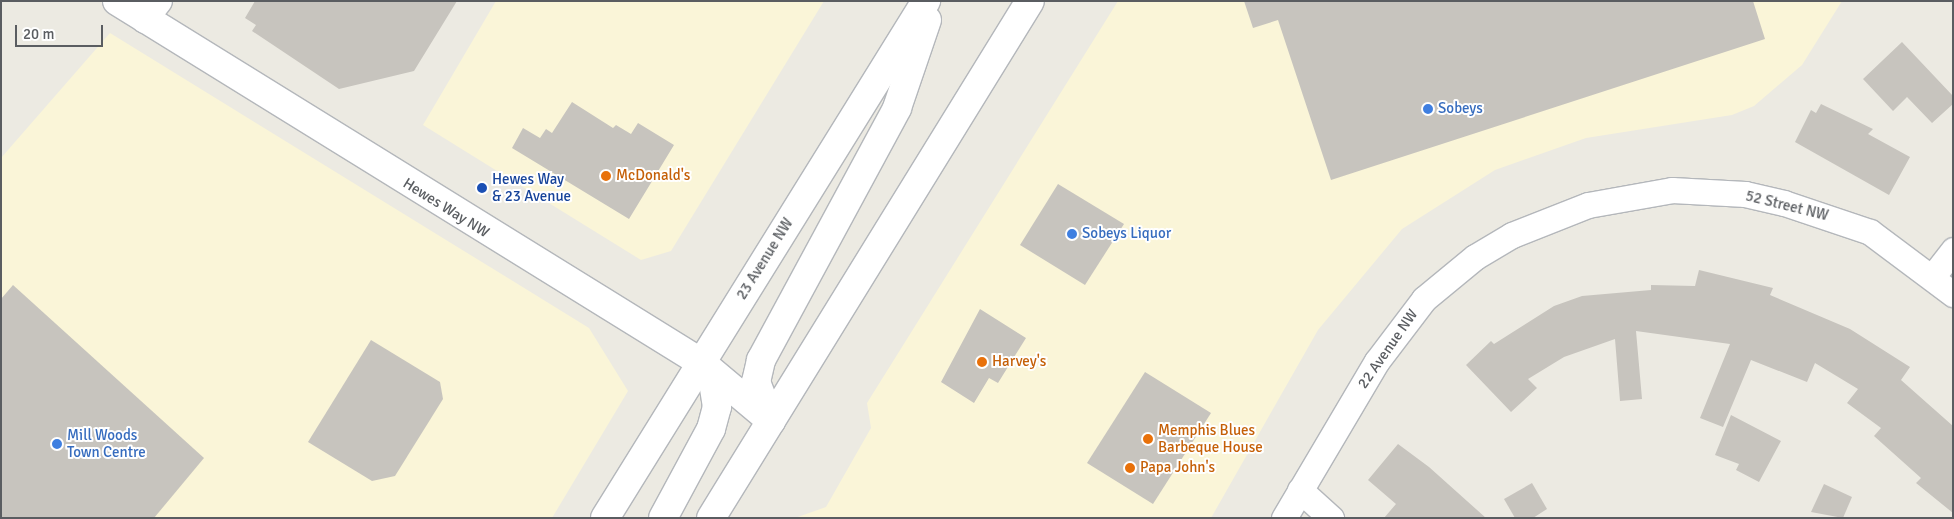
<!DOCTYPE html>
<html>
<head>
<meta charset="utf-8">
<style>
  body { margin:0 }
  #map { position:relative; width:1954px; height:519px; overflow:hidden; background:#eceae2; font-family:Signika,sans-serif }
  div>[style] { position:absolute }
  .commercial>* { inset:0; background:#faf5d8 }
  .building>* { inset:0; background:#c7c4be }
  .roads { filter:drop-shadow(1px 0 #b4b7bb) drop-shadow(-1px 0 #b4b7bb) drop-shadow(0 1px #b4b7bb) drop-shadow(0 -1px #b4b7bb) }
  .minor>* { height:25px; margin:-12.5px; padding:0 12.5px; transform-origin:12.5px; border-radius:12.5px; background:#fff }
  .tertiary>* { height:28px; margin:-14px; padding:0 14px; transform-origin:14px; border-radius:14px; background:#fff }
  .secondary>* { height:28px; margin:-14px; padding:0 14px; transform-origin:14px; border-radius:14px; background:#fff }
  .dots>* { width:14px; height:14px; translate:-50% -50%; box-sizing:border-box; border:2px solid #fff; border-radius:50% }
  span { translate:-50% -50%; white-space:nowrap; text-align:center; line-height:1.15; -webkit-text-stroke:4px #fff; paint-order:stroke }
  .shop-label { font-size:15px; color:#366cbe }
  .left { translate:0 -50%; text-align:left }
  .food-label { font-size:15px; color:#c56008 }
  .transit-label { font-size:15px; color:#164399 }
  .street-label { font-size:15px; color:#5a5d61 }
  .frame { position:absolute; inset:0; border:2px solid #5a5d61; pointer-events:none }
  .scale { position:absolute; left:15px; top:25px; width:88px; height:22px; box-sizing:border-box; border:2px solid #5a5d61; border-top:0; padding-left:6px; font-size:15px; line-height:18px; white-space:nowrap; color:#5a5d61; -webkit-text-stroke:4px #fff; paint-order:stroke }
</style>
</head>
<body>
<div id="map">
  <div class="commercial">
    <i style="clip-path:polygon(496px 1px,824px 1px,671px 251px,641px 260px,423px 125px)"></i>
    <i style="clip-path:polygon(1118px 1px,1842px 1px,1802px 65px,1754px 106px,1732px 115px,1586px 138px,1495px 170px,1402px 229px,1318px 330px,1211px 518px,795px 518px,826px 507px,871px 428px,867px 403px)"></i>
    <i style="clip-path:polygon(110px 33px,589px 328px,628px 391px,552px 518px,1px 518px,1px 158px)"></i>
  </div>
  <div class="building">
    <i style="clip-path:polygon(255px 1px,457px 1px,414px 71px,339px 89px,252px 31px,256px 25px,245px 18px)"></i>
    <i style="clip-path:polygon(1244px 1px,1753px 1px,1765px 39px,1331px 180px,1278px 20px,1253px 28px)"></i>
    <i style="clip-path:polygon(1902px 42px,1953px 96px,1953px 104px,1932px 123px,1907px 97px,1893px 111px,1863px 79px)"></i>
    <i style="clip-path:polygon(572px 102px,613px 128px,616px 125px,631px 134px,638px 123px,674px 145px,629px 219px,512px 148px,523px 128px,540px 138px,546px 129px,552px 133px)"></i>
    <i style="clip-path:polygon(1821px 104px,1873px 129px,1868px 134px,1910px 157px,1889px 195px,1795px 142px,1811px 110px,1816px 113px)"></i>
    <i style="clip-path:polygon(1058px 184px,1124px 224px,1085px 285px,1020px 245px)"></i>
    <i style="clip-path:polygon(1699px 270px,1773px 288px,1770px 295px,1850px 329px,1910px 367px,1901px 380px,1953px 426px,1953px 513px,1916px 483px,1921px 478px,1874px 436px,1881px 428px,1847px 403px,1858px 389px,1815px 363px,1807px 382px,1751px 360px,1723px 427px,1700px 418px,1730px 344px,1636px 331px,1642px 399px,1620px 401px,1615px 339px,1564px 357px,1528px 379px,1537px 388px,1511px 412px,1466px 365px,1491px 341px,1494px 344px,1554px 306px,1582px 296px,1651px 290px,1651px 285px,1695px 286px)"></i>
    <i style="clip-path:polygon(13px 285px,204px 458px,154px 518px,1px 518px,1px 299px)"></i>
    <i style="clip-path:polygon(980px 309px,1026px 338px,998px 383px,989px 378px,974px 403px,941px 382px)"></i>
    <i style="clip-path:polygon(371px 340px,440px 382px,443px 399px,395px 476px,372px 481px,308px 442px)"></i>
    <i style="clip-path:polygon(1145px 372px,1211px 413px,1153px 504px,1087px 463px)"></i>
    <i style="clip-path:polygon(1731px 415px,1781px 441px,1759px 482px,1736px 470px,1739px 464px,1715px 455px)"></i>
    <i style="clip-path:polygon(1398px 444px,1429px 467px,1486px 518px,1384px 518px,1396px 504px,1368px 480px)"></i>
    <i style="clip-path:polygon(1532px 483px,1547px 509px,1533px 518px,1515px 518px,1504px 499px)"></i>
    <i style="clip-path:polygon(1824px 484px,1852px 497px,1843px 518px,1811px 512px)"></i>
  </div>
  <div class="roads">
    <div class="minor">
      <i style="left:144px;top:20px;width:24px;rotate:-52deg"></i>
      <i style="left:1933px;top:276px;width:33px;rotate:-52deg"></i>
      <i style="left:1300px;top:490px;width:42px;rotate:42.1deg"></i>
      <i style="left:1284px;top:518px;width:182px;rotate:-59.4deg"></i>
      <i style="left:1377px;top:361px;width:78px;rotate:-52.8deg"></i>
      <i style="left:1424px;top:299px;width:66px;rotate:-39.5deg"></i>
      <i style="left:1475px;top:257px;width:43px;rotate:-30.7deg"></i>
      <i style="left:1512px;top:235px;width:82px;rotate:-21.5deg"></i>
      <i style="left:1588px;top:205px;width:85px;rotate:-10.1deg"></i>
      <i style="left:1672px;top:190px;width:73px;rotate:3.1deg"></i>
      <i style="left:1745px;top:194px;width:40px;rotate:13deg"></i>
      <i style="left:1784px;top:203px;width:91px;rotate:18.6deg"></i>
      <i style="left:1870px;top:232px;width:104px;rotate:36.8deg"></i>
    </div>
    <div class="tertiary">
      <i style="left:117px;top:1px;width:688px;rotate:31.75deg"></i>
      <i style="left:702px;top:363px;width:90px;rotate:40deg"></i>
    </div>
    <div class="secondary">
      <i style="left:771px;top:421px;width:42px;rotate:-111deg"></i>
      <i style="left:756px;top:382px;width:23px;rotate:-77deg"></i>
      <i style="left:761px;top:360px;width:286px;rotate:-61.6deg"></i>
      <i style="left:897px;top:108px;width:93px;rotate:-71.2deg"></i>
      <i style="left:605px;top:518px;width:609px;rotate:-58.16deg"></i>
      <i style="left:663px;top:518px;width:101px;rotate:-61.7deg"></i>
      <i style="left:711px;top:429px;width:23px;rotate:-75deg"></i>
      <i style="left:717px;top:407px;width:30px;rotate:-99deg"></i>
      <i style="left:712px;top:377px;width:17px;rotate:-126deg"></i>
      <i style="left:711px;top:518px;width:607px;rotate:-58.32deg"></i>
    </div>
  </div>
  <div class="dots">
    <i style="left:1428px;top:109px;background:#3f7fe0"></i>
    <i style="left:606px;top:176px;background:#e8710a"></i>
    <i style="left:482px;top:188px;background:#1a4fb4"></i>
    <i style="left:1072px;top:234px;background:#3f7fe0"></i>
    <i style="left:982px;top:362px;background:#e8710a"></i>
    <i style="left:1148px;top:439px;background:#e8710a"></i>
    <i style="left:57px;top:444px;background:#3f7fe0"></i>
    <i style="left:1130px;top:468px;background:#e8710a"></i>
  </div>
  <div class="shop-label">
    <span class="left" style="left:1438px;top:109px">Sobeys</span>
    <span class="left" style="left:1082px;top:234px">Sobeys Liquor</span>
    <span class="left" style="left:67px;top:444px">Mill Woods<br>Town Centre</span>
  </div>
  <div class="food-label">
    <span class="left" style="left:616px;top:176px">McDonald's</span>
    <span class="left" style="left:992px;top:362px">Harvey's</span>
    <span class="left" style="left:1158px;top:439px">Memphis Blues<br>Barbeque House</span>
    <span class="left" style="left:1140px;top:468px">Papa John's</span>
  </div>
  <div class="transit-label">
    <span class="left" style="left:492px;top:188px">Hewes Way<br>&amp; 23 Avenue</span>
  </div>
  <div class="street-label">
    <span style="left:1787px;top:206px;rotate:14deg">52 Street NW</span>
    <span style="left:446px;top:208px;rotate:32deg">Hewes Way NW</span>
    <span style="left:765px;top:259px;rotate:-58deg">23 Avenue NW</span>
    <span style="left:1388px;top:349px;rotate:-55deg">22 Avenue NW</span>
  </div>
  <div class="frame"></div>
  <div class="scale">20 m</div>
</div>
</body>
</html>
